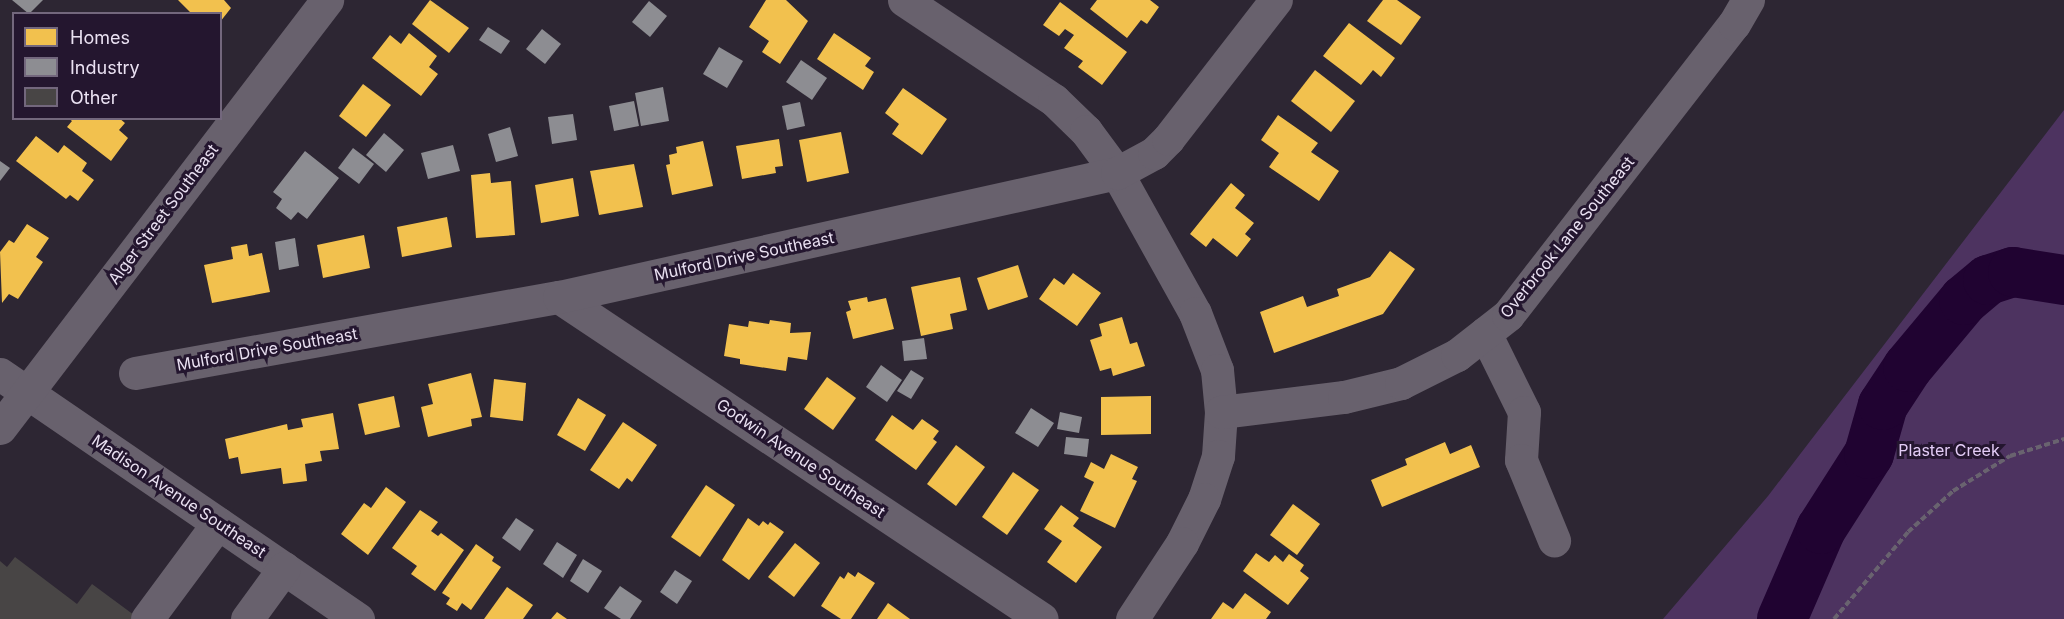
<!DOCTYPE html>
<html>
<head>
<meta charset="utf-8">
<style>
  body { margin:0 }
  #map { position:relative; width:2064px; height:619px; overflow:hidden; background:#2d2633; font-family:Inter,sans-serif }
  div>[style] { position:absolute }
  .green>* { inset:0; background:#4d3360 }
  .homes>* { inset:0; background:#f2c14e }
  .industry>* { inset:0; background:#8d8d92 }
  .river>* { height:50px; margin:-25px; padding:0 25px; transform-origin:25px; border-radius:25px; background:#200331 }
  .building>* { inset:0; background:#484545 }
  .path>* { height:4px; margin-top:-2px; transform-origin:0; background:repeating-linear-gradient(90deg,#69636f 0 6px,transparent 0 9px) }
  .minor>* { height:33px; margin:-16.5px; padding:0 16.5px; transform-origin:16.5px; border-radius:16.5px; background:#68616d }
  span { translate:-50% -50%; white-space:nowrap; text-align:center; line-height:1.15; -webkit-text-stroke:6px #24162f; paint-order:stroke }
  .street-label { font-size:16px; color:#eae1f2 }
  .park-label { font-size:16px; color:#e3ccf6 }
  .legend { position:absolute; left:12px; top:12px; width:210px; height:108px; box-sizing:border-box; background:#24162f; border:2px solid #73677d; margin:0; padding:8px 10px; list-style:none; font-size:18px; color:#eae1f2 }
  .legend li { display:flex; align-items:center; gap:12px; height:30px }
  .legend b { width:30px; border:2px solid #73677d }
</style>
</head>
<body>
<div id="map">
  <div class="green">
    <i style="clip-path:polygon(2064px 110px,2064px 619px,1663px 619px,1768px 496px)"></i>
  </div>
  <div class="homes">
    <i style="clip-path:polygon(178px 0,224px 0,231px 8px,220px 22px,220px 14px,192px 14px)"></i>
    <i style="clip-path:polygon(430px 0,469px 28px,449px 53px,412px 24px)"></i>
    <i style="clip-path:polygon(766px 0,786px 0,808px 21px,780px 64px,762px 52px,769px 41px,749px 27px)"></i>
    <i style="clip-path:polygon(1097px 0,1150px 0,1159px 7px,1147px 24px,1141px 20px,1127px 38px,1090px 9px)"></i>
    <i style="clip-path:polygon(1383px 0,1397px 0,1421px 17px,1401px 45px,1367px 21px)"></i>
    <i style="clip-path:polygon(1060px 2px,1127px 52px,1102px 85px,1078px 67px,1083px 61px,1064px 48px,1074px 35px,1065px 29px,1059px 36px,1043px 25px)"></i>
    <i style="clip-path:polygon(1349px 23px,1395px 58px,1381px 77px,1373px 70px,1361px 85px,1323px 56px)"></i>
    <i style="clip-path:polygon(409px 33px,437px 56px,429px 67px,438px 74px,421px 96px,372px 58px,390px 35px,401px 44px)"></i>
    <i style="clip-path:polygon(834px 33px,871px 58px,865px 66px,874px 72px,863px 90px,817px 59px)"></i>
    <i style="clip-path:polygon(1315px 70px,1355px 101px,1331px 132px,1291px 101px)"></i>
    <i style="clip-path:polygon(363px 84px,391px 105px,366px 137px,339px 116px)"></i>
    <i style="clip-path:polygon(903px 88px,947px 119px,922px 155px,892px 134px,899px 124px,885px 113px)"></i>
    <i style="clip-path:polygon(1278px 115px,1318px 143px,1311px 152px,1339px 171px,1319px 201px,1269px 167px,1279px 153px,1261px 140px)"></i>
    <i style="clip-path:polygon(68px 118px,119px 118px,125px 123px,119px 130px,128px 138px,111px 161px,67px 127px,72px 121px)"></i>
    <i style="clip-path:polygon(841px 132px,849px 173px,807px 182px,799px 140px)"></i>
    <i style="clip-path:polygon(36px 136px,58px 153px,64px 145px,87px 163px,82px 171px,94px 180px,78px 201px,70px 195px,66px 199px,16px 161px)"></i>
    <i style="clip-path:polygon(779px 139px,783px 166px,775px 167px,776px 173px,742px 179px,736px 146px)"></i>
    <i style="clip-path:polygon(703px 141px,713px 186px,672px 195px,666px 165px,670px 164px,669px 155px,677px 153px,676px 147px)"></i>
    <i style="clip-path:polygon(634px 164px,643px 207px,599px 215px,590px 171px)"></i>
    <i style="clip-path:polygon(490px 173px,491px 183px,511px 181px,515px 235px,476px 238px,471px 175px)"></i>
    <i style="clip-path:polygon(573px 178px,579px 216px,541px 223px,535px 185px)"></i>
    <i style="clip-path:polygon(1231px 183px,1245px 195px,1235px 208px,1254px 223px,1245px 234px,1251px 239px,1237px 257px,1213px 238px,1206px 247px,1190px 234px)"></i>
    <i style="clip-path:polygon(447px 217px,452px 247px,402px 257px,397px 227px)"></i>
    <i style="clip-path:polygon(27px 224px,49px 238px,36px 257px,43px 262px,18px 299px,9px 294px,2px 303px,0 252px,9px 240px,14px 243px)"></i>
    <i style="clip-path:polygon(364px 235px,370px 268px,323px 278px,317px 245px)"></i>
    <i style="clip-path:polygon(247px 244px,249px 256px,262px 253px,270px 292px,212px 303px,204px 265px,233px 259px,231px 247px)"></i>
    <i style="clip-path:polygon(1390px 251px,1415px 269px,1383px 314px,1274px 353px,1260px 312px,1303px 296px,1307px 307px,1339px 296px,1337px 289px,1370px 277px)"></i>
    <i style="clip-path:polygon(1018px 265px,1028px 297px,988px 310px,977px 278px)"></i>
    <i style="clip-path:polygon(1073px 273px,1101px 293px,1077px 326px,1039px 299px,1054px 278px,1064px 285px)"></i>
    <i style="clip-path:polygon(960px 277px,967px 310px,950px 314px,953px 329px,921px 336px,911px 287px)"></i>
    <i style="clip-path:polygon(867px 297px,868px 302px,886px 298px,894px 329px,853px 339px,846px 312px,851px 310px,848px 301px)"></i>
    <i style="clip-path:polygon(1122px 317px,1130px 344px,1137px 342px,1145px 366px,1113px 376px,1111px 368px,1100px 371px,1090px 340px,1102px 336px,1099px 324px)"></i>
    <i style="clip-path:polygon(770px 320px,791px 323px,790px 333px,811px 332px,807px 360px,788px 357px,786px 371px,740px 364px,740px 359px,724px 356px,729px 324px,748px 327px,749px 321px,769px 324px)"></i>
    <i style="clip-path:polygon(471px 373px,482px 417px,471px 419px,472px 426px,428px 437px,421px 407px,433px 404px,428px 384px)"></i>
    <i style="clip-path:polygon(827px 377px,856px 398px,833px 430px,804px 409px)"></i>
    <i style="clip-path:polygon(494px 379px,526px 383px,523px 421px,490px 417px)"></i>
    <i style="clip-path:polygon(394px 396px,400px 427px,365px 435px,358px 404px)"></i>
    <i style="clip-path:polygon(1151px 396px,1151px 434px,1101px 435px,1101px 397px)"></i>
    <i style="clip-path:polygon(578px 398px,606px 415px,585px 451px,557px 435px)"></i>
    <i style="clip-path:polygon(333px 413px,339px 449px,320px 451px,322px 461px,305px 464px,307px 481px,283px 484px,281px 468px,241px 474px,238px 457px,229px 459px,225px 439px,287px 424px,288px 430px,303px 427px,301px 419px)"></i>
    <i style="clip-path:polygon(892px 415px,913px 430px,922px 419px,939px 431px,933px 439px,937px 442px,916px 470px,875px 440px)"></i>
    <i style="clip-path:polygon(623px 422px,657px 445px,632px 482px,627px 478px,619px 489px,590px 470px)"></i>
    <i style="clip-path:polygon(1445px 442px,1450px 454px,1471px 445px,1480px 467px,1382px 507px,1371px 480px,1407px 465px,1405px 459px)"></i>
    <i style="clip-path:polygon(956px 445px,985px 467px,956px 506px,927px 484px)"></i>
    <i style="clip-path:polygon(1111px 454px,1138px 467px,1132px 479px,1137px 481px,1115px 528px,1080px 511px,1094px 482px,1084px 477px,1091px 462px,1104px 469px)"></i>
    <i style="clip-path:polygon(1013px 472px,1039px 490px,1007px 535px,982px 517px)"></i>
    <i style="clip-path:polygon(706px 485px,735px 505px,700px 557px,671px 537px)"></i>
    <i style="clip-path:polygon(386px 487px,406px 502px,368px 555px,341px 534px,364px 503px,371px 508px)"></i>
    <i style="clip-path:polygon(1293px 504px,1320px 524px,1297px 555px,1270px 535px)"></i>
    <i style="clip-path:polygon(1061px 505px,1079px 518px,1073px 526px,1102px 547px,1076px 583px,1047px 562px,1062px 541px,1044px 529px)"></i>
    <i style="clip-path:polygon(420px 510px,438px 522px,431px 531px,438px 536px,441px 533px,464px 550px,435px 591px,411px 574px,417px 566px,392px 548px)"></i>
    <i style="clip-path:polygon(748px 518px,759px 526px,763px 521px,768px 525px,770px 522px,784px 532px,749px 580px,722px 560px)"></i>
    <i style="clip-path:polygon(795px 543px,820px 563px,794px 597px,768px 577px)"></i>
    <i style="clip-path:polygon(476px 544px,494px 557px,492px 561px,501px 567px,471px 610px,462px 603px,457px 611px,446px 604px,450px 598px,442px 593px)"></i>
    <i style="clip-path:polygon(1256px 553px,1269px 562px,1275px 555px,1283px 562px,1289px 554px,1304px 565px,1300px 571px,1309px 578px,1288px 605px,1243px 571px)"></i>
    <i style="clip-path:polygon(848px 572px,855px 577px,858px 572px,875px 583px,851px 619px,841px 619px,821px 606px,840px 576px,844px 579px)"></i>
    <i style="clip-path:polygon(507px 587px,533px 605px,523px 619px,484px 619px)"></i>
    <i style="clip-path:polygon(1245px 593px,1271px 612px,1266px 619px,1211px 619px,1223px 602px,1233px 609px)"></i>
    <i style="clip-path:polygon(888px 603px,910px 619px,877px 619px)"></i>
    <i style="clip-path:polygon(557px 612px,567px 619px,551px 619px)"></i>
  </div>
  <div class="industry">
    <i style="clip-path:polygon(12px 0,43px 0,29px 14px)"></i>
    <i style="clip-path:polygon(649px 1px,667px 16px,650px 37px,632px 22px)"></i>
    <i style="clip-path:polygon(488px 27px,510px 41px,501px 54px,479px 40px)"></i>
    <i style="clip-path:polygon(542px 29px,561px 44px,545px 64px,526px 49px)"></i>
    <i style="clip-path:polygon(719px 47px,743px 61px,727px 88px,703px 74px)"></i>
    <i style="clip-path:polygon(801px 60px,827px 78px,812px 100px,786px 82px)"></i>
    <i style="clip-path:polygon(663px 87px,669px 121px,641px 126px,635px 93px)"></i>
    <i style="clip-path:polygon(634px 101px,639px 126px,614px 131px,609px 106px)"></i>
    <i style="clip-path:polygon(800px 102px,805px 126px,787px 130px,782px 106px)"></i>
    <i style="clip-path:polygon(573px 114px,577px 140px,552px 144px,548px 117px)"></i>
    <i style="clip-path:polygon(510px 127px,518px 156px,496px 162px,488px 134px)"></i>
    <i style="clip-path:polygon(384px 133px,404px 150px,386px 172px,366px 155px)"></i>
    <i style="clip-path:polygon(453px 145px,460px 171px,428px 179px,421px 153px)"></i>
    <i style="clip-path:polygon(353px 148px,374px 164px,359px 184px,338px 168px)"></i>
    <i style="clip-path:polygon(305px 151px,339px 178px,307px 219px,298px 212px,291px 220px,276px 208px,282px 199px,273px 192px)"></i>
    <i style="clip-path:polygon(0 161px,10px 168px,0 181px)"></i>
    <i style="clip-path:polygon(295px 238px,299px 266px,279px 270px,275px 242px)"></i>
    <i style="clip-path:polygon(924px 338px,927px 359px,904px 361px,902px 341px)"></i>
    <i style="clip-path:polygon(881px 365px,902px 380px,887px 402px,866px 387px)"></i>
    <i style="clip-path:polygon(911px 370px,924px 378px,911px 399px,897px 391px)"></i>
    <i style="clip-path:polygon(1031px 408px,1054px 423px,1038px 447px,1015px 433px)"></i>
    <i style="clip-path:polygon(1060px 412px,1082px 417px,1079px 433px,1057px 429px)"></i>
    <i style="clip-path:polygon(1066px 437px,1089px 439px,1087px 457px,1064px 454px)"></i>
    <i style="clip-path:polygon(516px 518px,534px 530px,520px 551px,502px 538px)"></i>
    <i style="clip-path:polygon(557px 542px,577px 555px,563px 578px,543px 564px)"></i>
    <i style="clip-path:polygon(583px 559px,602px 571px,588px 593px,570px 581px)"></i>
    <i style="clip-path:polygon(675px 570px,692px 581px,677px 604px,660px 592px)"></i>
    <i style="clip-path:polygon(620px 586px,642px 601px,630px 619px,621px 619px,604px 608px)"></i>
  </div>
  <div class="river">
    <i style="left:1782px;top:619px;width:98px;rotate:-66.6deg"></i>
    <i style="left:1821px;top:529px;width:89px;rotate:-57.4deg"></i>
    <i style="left:1869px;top:454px;width:51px;rotate:-74.1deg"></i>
    <i style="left:1883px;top:405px;width:45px;rotate:-56.7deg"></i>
    <i style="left:1908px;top:367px;width:87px;rotate:-50.1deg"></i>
    <i style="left:1964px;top:300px;width:31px;rotate:-40deg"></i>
    <i style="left:1988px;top:280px;width:26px;rotate:-18deg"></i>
    <i style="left:2013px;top:272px;width:52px;rotate:8.9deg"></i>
  </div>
  <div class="building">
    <i style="clip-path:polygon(15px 557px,77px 604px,92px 584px,134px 615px,131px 619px,0 619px,0 561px,7px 567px)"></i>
  </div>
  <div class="path">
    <i style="left:1834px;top:619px;width:114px;rotate:-49.6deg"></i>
    <i style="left:1908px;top:532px;width:61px;rotate:-42.3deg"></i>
    <i style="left:1953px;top:491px;width:67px;rotate:-31.6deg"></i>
    <i style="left:2010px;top:456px;width:57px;rotate:-17.5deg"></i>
  </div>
  <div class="minor">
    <i style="left:904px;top:0;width:180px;rotate:33.7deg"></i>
    <i style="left:1054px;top:100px;width:45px;rotate:44.1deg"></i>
    <i style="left:1086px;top:131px;width:52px;rotate:53.6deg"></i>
    <i style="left:1117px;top:173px;width:160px;rotate:60.9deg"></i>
    <i style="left:1195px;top:313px;width:61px;rotate:68.9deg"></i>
    <i style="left:1217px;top:370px;width:42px;rotate:84.6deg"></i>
    <i style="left:1221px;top:412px;width:44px;rotate:93.9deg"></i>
    <i style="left:1218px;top:456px;width:45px;rotate:108deg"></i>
    <i style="left:1204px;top:499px;width:49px;rotate:116.6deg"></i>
    <i style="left:1182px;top:543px;width:91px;rotate:123.3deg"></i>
    <i style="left:559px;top:297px;width:580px;rotate:33.69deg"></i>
    <i style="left:1485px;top:333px;width:88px;rotate:63.7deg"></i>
    <i style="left:1524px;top:412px;width:48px;rotate:93.6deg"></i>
    <i style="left:1521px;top:460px;width:87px;rotate:67.6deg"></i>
    <i style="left:135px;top:373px;width:431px;rotate:-10.2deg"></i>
    <i style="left:559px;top:297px;width:572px;rotate:-12.53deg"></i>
    <i style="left:1117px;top:173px;width:42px;rotate:-28.4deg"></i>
    <i style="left:1154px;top:153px;width:20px;rotate:-45deg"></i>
    <i style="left:1168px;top:139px;width:176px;rotate:-52.2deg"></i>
    <i style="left:0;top:374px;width:434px;rotate:34.4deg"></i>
    <i style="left:1221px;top:412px;width:124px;rotate:-7deg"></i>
    <i style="left:1344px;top:397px;width:59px;rotate:-13.8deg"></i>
    <i style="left:1401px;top:383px;width:63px;rotate:-26.6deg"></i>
    <i style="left:1457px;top:355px;width:65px;rotate:-38.1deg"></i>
    <i style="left:1508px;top:315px;width:368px;rotate:-52.2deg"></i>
    <i style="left:1734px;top:24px;width:28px;rotate:-60deg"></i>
    <i style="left:0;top:428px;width:539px;rotate:-52.62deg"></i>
    <i style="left:147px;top:619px;width:119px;rotate:-53.5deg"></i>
    <i style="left:247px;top:619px;width:63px;rotate:-54deg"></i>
  </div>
  <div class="street-label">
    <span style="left:163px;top:214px;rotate:-53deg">Alger Street Southeast</span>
    <span style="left:1567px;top:237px;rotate:-51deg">Overbrook Lane Southeast</span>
    <span style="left:744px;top:256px;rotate:-12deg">Mulford Drive Southeast</span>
    <span style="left:267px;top:349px;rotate:-10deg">Mulford Drive Southeast</span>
    <span style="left:801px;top:458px;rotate:34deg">Godwin Avenue Southeast</span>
    <span style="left:179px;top:496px;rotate:34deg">Madison Avenue Southeast</span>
  </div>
  <div class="park-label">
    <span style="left:1949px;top:450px">Plaster Creek</span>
  </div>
  <ul class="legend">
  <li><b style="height:16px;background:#f2c14e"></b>Homes</li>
  <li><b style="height:16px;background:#8d8d92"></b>Industry</li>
  <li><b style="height:16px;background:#484545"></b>Other</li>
  </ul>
</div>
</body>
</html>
